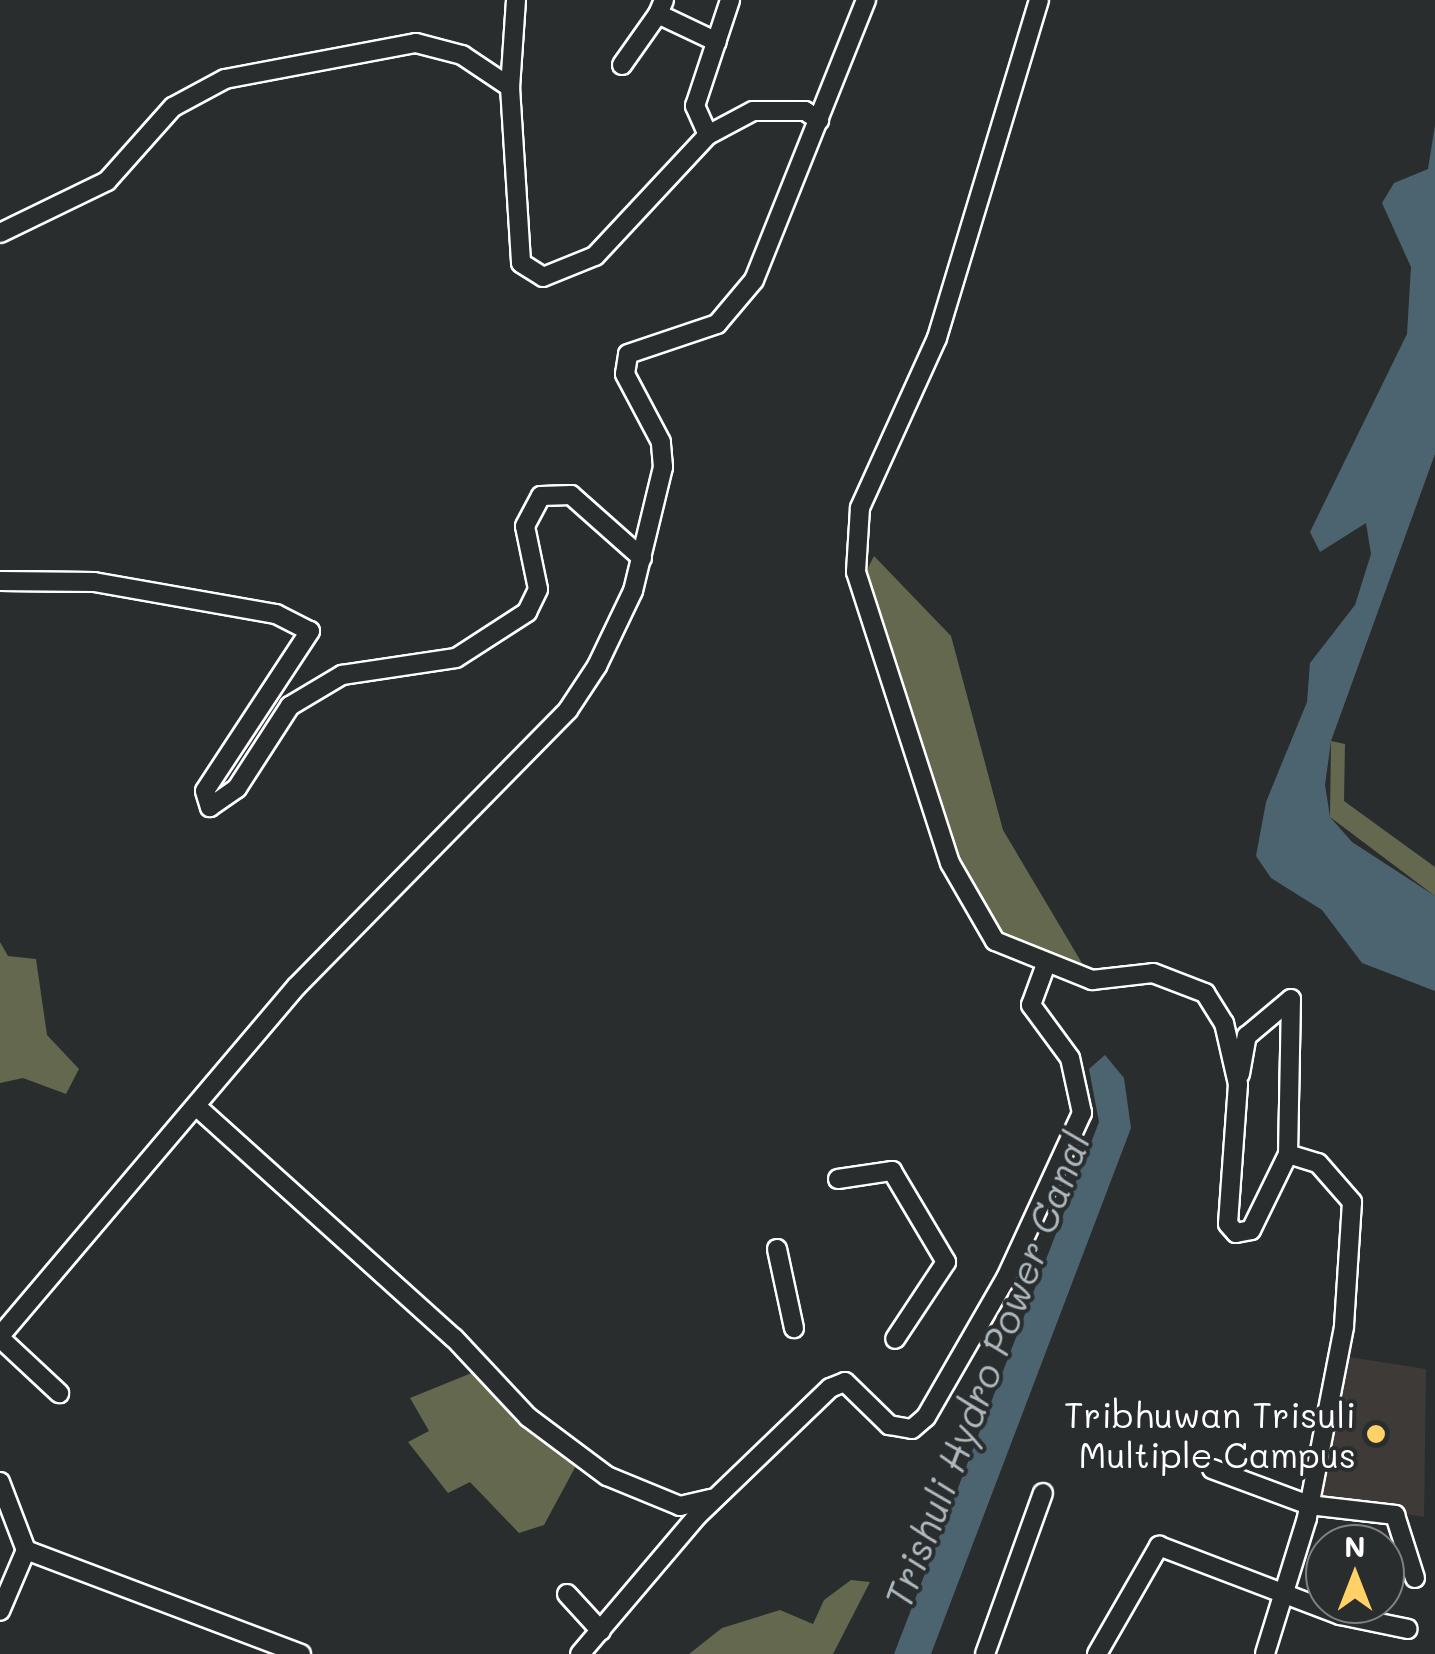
<!DOCTYPE html>
<html>
<head>
<meta charset="utf-8">
<style>
  body { margin:0 }
  #map { position:relative; width:1435px; height:1654px; overflow:hidden; background:#2a2d2e; font-family:Mali,sans-serif }
  div>[style] { position:absolute }
  .built>* { inset:0; background:#3d3a38 }
  .green>* { inset:0; background:#63684e }
  .water>* { inset:0; background:#4c6470 }
  .roads { filter:drop-shadow(2px 0 #fff) drop-shadow(-2px 0 #fff) drop-shadow(0 2px #fff) drop-shadow(0 -2px #fff) }
  .minor>* { height:18px; margin:-9px; padding:0 9px; transform-origin:9px; border-radius:9px; background:#2a2d2e }
  .dots>* { width:28px; height:28px; translate:-50% -50%; box-sizing:border-box; border:5px solid #2a2d2e; border-radius:50% }
  span { translate:-50% -50%; white-space:nowrap; text-align:center; line-height:1.15; -webkit-text-stroke:8px #2a2d2e; paint-order:stroke }
  .poi-label { font-size:35px; color:#fff }
  .right { translate:-100% -50%; text-align:right }
  .water-label { font-size:38px; color:#aeb9bf; font-style:italic }
  .north { position:absolute; left:1305px; top:1524px; width:100px; height:100px; box-sizing:border-box; background:#2a2d2e; border:2px solid #7f8182; border-radius:50%; rotate:0deg; font-size:28px; font-weight:700; line-height:40px; text-align:center; color:#fff }
  .north::after { content:''; display:block; margin:auto; width:35px; height:45px; background:#ffd166; clip-path:polygon(50% 0,100% 100%,50% 72%,0 100%) }
</style>
</head>
<body>
<div id="map">
  <div class="built">
    <i style="clip-path:polygon(1342px 1356px,1426px 1369px,1424px 1517px,1313px 1499px)"></i>
  </div>
  <div class="green">
    <i style="clip-path:polygon(874px 556px,951px 636px,1003px 830px,1092px 980px,984px 924px,860px 584px)"></i>
    <i style="clip-path:polygon(1331px 741px,1345px 744px,1344px 801px,1435px 867px,1435px 896px,1330px 817px)"></i>
    <i style="clip-path:polygon(0 942px,8px 956px,36px 959px,47px 1035px,79px 1069px,66px 1094px,23px 1078px,0 1083px)"></i>
    <i style="clip-path:polygon(479px 1370px,578px 1462px,544px 1525px,519px 1533px,470px 1482px,448px 1493px,408px 1442px,429px 1431px,410px 1398px)"></i>
    <i style="clip-path:polygon(851px 1580px,870px 1582px,833px 1654px,689px 1654px,722px 1628px,780px 1610px,813px 1624px,824px 1600px)"></i>
  </div>
  <div class="water">
    <i style="clip-path:polygon(1435px 125px,1435px 454px,1331px 741px,1325px 785px,1330px 817px,1352px 842px,1435px 896px,1435px 991px,1362px 963px,1322px 910px,1271px 878px,1256px 856px,1266px 802px,1307px 702px,1310px 663px,1355px 605px,1371px 554px,1366px 523px,1320px 552px,1310px 532px,1407px 334px,1411px 267px,1382px 203px,1394px 183px,1428px 169px)"></i>
    <i style="clip-path:polygon(1105px 1055px,1124px 1078px,1131px 1128px,931px 1654px,894px 1654px,1099px 1122px,1089px 1069px)"></i>
  </div>
  <div class="roads">
    <div class="minor">
      <i style="left:516px;top:0;width:87px;rotate:93.9deg"></i>
      <i style="left:510px;top:87px;width:176px;rotate:86.4deg"></i>
      <i style="left:521px;top:263px;width:26px;rotate:32deg"></i>
      <i style="left:543px;top:277px;width:56px;rotate:-22deg"></i>
      <i style="left:595px;top:256px;width:166px;rotate:-47deg"></i>
      <i style="left:708px;top:135px;width:51px;rotate:-28.1deg"></i>
      <i style="left:753px;top:111px;width:52px"></i>
      <i style="left:805px;top:111px;width:17px;rotate:33deg"></i>
      <i style="left:664px;top:0;width:15px;rotate:113deg"></i>
      <i style="left:658px;top:14px;width:65px;rotate:25.4deg"></i>
      <i style="left:1039px;top:0;width:353px;rotate:106.8deg"></i>
      <i style="left:937px;top:338px;width:187px;rotate:114.4deg"></i>
      <i style="left:860px;top:508px;width:64px;rotate:93.6deg"></i>
      <i style="left:856px;top:572px;width:306px;rotate:72.1deg"></i>
      <i style="left:950px;top:863px;width:90px;rotate:60deg"></i>
      <i style="left:995px;top:941px;width:105px;rotate:21.9deg"></i>
      <i style="left:1092px;top:980px;width:61px;rotate:-6.5deg"></i>
      <i style="left:1153px;top:973px;width:56px;rotate:21deg"></i>
      <i style="left:1205px;top:993px;width:36px;rotate:58deg"></i>
      <i style="left:1224px;top:1023px;width:63px;rotate:77.1deg"></i>
      <i style="left:1238px;top:1084px;width:140px;rotate:94.1deg"></i>
      <i style="left:1228px;top:1224px;width:12px;rotate:48deg"></i>
      <i style="left:1236px;top:1233px;width:15px;rotate:-11deg"></i>
      <i style="left:1251px;top:1230px;width:85px;rotate:-64deg"></i>
      <i style="left:1288px;top:1154px;width:31px;rotate:17deg"></i>
      <i style="left:1318px;top:1163px;width:52px;rotate:48.9deg"></i>
      <i style="left:1352px;top:1202px;width:125px;rotate:93.7deg"></i>
      <i style="left:1344px;top:1327px;width:195px;rotate:101deg"></i>
      <i style="left:1307px;top:1518px;width:142px;rotate:107.2deg"></i>
      <i style="left:622px;top:65px;width:62px;rotate:-54.8deg"></i>
      <i style="left:708px;top:135px;width:32px;rotate:-114deg"></i>
      <i style="left:695px;top:106px;width:112px;rotate:-71.7deg"></i>
      <i style="left:0;top:233px;width:119px;rotate:-25.9deg"></i>
      <i style="left:107px;top:181px;width:99px;rotate:-48.3deg"></i>
      <i style="left:173px;top:107px;width:59px;rotate:-28.3deg"></i>
      <i style="left:225px;top:79px;width:194px;rotate:-10.7deg"></i>
      <i style="left:416px;top:43px;width:48px;rotate:14.6deg"></i>
      <i style="left:462px;top:55px;width:58px;rotate:33.7deg"></i>
      <i style="left:0;top:581px;width:94px;rotate:0.6deg"></i>
      <i style="left:94px;top:582px;width:185px;rotate:10deg"></i>
      <i style="left:276px;top:614px;width:38px;rotate:27deg"></i>
      <i style="left:310px;top:631px;width:191px;rotate:123.3deg"></i>
      <i style="left:205px;top:791px;width:17px;rotate:73deg"></i>
      <i style="left:210px;top:807px;width:33px;rotate:-35deg"></i>
      <i style="left:237px;top:788px;width:98px;rotate:-57.1deg"></i>
      <i style="left:290px;top:706px;width:61px;rotate:-30.8deg"></i>
      <i style="left:342px;top:675px;width:115px;rotate:-8.5deg"></i>
      <i style="left:456px;top:658px;width:85px;rotate:-32.9deg"></i>
      <i style="left:527px;top:612px;width:25px;rotate:-64deg"></i>
      <i style="left:538px;top:589px;width:64px;rotate:-101.7deg"></i>
      <i style="left:525px;top:526px;width:34px;rotate:-62deg"></i>
      <i style="left:541px;top:496px;width:30px;rotate:-2deg"></i>
      <i style="left:571px;top:495px;width:95px;rotate:41.6deg"></i>
      <i style="left:1240px;top:1074px;width:39px;rotate:-80deg"></i>
      <i style="left:1247px;top:1036px;width:57px;rotate:-40.1deg"></i>
      <i style="left:1291px;top:999px;width:155px;rotate:91.1deg"></i>
      <i style="left:196px;top:1106px;width:347px;rotate:42deg"></i>
      <i style="left:454px;top:1338px;width:108px;rotate:46.9deg"></i>
      <i style="left:528px;top:1417px;width:99px;rotate:36.8deg"></i>
      <i style="left:607px;top:1476px;width:79px;rotate:22.3deg"></i>
      <i style="left:680px;top:1506px;width:32px;rotate:-13deg"></i>
      <i style="left:838px;top:1179px;width:55px;rotate:-8.4deg"></i>
      <i style="left:892px;top:1171px;width:106px;rotate:59.3deg"></i>
      <i style="left:946px;top:1262px;width:92px;rotate:123.5deg"></i>
      <i style="left:777px;top:1249px;width:81px;rotate:77.9deg"></i>
      <i style="left:0;top:1336px;width:459px;rotate:-49.7deg"></i>
      <i style="left:297px;top:986px;width:387px;rotate:-45.5deg"></i>
      <i style="left:568px;top:710px;width:53px;rotate:-56.6deg"></i>
      <i style="left:597px;top:666px;width:83px;rotate:-64.4deg"></i>
      <i style="left:633px;top:591px;width:128px;rotate:-76.4deg"></i>
      <i style="left:663px;top:467px;width:25px;rotate:-95deg"></i>
      <i style="left:661px;top:442px;width:77px;rotate:-117.9deg"></i>
      <i style="left:625px;top:374px;width:20px;rotate:-81deg"></i>
      <i style="left:628px;top:354px;width:94px;rotate:-18.6deg"></i>
      <i style="left:717px;top:324px;width:57px;rotate:-49.9deg"></i>
      <i style="left:754px;top:280px;width:302px;rotate:-68.2deg"></i>
      <i style="left:0;top:1338px;width:81px;rotate:43deg"></i>
      <i style="left:1212px;top:1469px;width:103px;rotate:20.4deg"></i>
      <i style="left:1309px;top:1505px;width:87px;rotate:6.6deg"></i>
      <i style="left:1395px;top:1515px;width:66px;rotate:72.4deg"></i>
      <i style="left:0;top:1482px;width:73px;rotate:69.1deg"></i>
      <i style="left:26px;top:1550px;width:66px;rotate:113.1deg"></i>
      <i style="left:26px;top:1550px;width:294px;rotate:20.7deg"></i>
      <i style="left:567px;top:1594px;width:50px;rotate:47.4deg"></i>
      <i style="left:580px;top:1654px;width:181px;rotate:-49.7deg"></i>
      <i style="left:697px;top:1516px;width:185px;rotate:-43.9deg"></i>
      <i style="left:830px;top:1388px;width:16px;rotate:-22deg"></i>
      <i style="left:845px;top:1382px;width:62px;rotate:44.3deg"></i>
      <i style="left:889px;top:1425px;width:23px;rotate:10deg"></i>
      <i style="left:912px;top:1429px;width:18px;rotate:-41deg"></i>
      <i style="left:926px;top:1417px;width:160px;rotate:-60.1deg"></i>
      <i style="left:1006px;top:1278px;width:182px;rotate:-65.3deg"></i>
      <i style="left:1082px;top:1113px;width:56px;rotate:-102.3deg"></i>
      <i style="left:1070px;top:1058px;width:66px;rotate:-126.3deg"></i>
      <i style="left:1031px;top:1005px;width:40px;rotate:-69.8deg"></i>
      <i style="left:985px;top:1654px;width:171px;rotate:-70.2deg"></i>
      <i style="left:1097px;top:1654px;width:125px;rotate:-60.1deg"></i>
      <i style="left:1159px;top:1546px;width:194px;rotate:20.9deg"></i>
      <i style="left:1340px;top:1615px;width:69px;rotate:11.6deg"></i>
    </div>
  </div>
  <div class="dots">
    <i style="left:1376px;top:1434px;background:#ffd166"></i>
  </div>
  <div class="poi-label">
    <span class="right" style="left:1356px;top:1434px">Tribhuwan Trisuli<br>Multiple Campus</span>
  </div>
  <div class="water-label">
    <span style="left:987px;top:1370px;rotate:-69deg">Trishuli Hydro Power Canal</span>
  </div>
  <div class="north">N</div>
</div>
</body>
</html>
